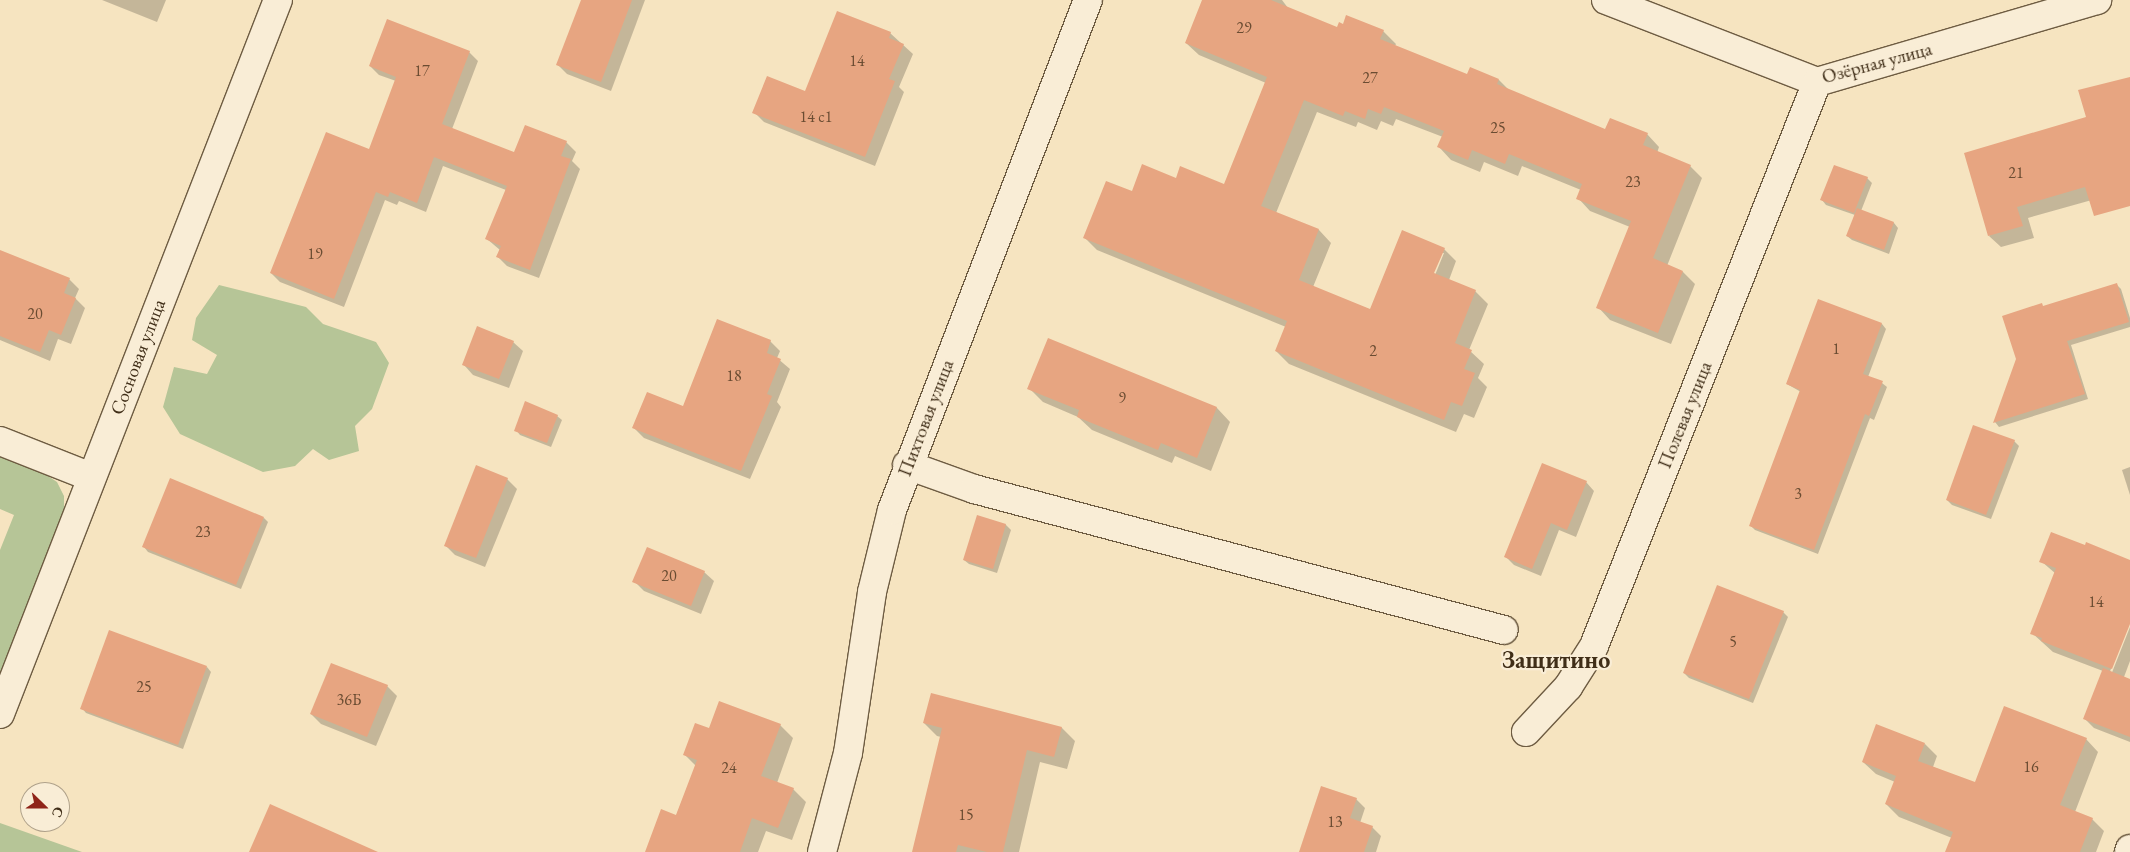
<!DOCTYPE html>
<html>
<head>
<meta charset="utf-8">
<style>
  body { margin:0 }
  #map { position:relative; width:2130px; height:852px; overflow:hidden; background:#f6e4c0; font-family:"EB Garamond",serif }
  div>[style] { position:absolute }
  .green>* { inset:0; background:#b6c597 }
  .shadow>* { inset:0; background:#0003 }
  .building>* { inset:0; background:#e7a581 }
  .roads { filter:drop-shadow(1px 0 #6e5c42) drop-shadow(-1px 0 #6e5c42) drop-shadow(0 1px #6e5c42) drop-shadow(0 -1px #6e5c42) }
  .minor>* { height:28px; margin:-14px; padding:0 14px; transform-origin:14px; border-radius:14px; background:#f9edd6 }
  span { translate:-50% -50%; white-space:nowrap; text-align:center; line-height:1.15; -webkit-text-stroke:4.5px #f9edd6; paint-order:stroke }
  .number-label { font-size:16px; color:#6a4c32 }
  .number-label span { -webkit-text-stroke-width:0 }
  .street-label { font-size:19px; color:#402e18 }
  .district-label { font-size:24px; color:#402e18; font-weight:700 }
  .north { position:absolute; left:20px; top:782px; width:50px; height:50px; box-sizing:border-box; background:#f9edd6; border:1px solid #afa18a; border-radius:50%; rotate:112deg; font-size:14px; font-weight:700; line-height:20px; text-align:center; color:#402e18 }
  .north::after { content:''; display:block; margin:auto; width:18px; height:22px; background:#8f2418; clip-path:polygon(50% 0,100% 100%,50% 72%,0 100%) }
</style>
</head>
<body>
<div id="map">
  <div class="green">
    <i style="clip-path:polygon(219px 285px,306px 307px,323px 324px,376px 342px,389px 363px,372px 409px,355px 426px,359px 451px,329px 460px,313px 449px,295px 466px,263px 472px,180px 434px,163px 407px,174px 367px,207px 374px,217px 355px,192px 340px,196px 318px)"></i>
    <i style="clip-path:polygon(0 455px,42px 472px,57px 482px,64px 496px,64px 510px,0 674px,0 550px,14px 515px,0 509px)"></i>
    <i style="clip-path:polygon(0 823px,82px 852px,0 852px)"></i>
  </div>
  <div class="shadow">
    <i style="clip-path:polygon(102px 0,166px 0,157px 22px)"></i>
    <i style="clip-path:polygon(582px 0,645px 0,611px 91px,567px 74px,558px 65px)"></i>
    <i style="clip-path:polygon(evenodd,1204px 0,1282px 0,1288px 8px,1337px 29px,1383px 31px,1396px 44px,1395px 46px,1468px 76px,1499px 80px,1510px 91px,1606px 130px,1647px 134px,1659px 147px,1657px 153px,1690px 166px,1702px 178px,1667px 266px,1683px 272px,1695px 284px,1671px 344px,1610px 320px,1598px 307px,1630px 227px,1590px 211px,1578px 198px,1581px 190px,1522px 166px,1518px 176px,1484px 162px,1480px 172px,1451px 160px,1439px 147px,1443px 137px,1396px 119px,1393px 126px,1381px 121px,1377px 130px,1358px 122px,1356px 127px,1317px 112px,1276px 213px,1319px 230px,1331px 243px,1313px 287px,1371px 310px,1444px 249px,1456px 261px,1449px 280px,1475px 291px,1488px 304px,1469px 350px,1484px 364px,1478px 378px,1487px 387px,1474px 418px,1464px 414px,1456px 432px,1289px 364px,1276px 351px,1286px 327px,1097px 250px,1085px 238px,1132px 193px,1176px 179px,1224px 186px,1266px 83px,1199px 55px,1186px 43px,1204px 0,1441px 253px,1444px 253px,1433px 280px,1431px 279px,1441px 253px)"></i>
    <i style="clip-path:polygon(890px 33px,913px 54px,899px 87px,904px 92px,875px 166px,764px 122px,754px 112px,806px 93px)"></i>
    <i style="clip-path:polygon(469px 52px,478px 61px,452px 129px,514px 154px,566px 142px,576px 152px,572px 161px,580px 169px,539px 278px,507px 266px,498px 257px,500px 250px,487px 239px,506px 190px,443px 166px,426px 212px,399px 201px,397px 205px,385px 200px,344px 307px,280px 282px,271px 273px,370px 151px,396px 81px,379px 75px,370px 66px)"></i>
    <i style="clip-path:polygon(2068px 124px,2099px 198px,2028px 218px,2034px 238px,2001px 247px,1989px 236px)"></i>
    <i style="clip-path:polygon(1867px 178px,1872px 183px,1861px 211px,1894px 223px,1898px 228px,1889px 254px,1852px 240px,1847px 236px,1855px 215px,1826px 205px,1822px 200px)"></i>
    <i style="clip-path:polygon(0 257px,69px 279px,79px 289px,75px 298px,85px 308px,71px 344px,58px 339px,50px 361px,0 340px)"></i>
    <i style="clip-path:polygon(2117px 285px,2121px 289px,2130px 318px,2130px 327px,2071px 345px,2088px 399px,1999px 427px,1995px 422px,2044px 307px)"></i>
    <i style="clip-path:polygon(1819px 301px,1882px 324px,1886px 329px,1868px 377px,1882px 383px,1887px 387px,1874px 420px,1870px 418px,1818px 554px,1755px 530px,1750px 525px,1801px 392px,1787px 384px)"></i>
    <i style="clip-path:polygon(1048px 340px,1217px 408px,1230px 422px,1211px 471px,1175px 456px,1172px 463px,1092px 430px,1078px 417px,1043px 402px,1029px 388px)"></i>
    <i style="clip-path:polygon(770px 341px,780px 351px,777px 358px,790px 369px,777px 402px,781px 407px,750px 479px,644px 438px,634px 428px,684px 407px)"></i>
    <i style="clip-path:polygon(513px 342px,523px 351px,509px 388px,473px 375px,464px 365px)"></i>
    <i style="clip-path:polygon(557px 416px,562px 420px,551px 447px,520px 435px,516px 430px)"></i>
    <i style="clip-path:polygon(2014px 441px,2019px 446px,1991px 519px,1952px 505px,1947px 500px)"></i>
    <i style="clip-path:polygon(2130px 467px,2130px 495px,2122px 470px)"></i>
    <i style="clip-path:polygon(507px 479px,517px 489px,485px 567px,455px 555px,445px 545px)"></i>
    <i style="clip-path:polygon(1586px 482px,1594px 491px,1576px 537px,1559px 530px,1541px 576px,1514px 565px,1506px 557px)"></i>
    <i style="clip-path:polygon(978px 517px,1006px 525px,1011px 530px,997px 573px,969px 564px,964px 560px)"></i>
    <i style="clip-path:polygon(264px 518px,268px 522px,241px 589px,148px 552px,144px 547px)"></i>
    <i style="clip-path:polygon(2041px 561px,2130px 561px,2130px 620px,2109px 674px,2111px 675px,2130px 627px,2130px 661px,2124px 677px,2130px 680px,2130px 742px,2094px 728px,2084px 718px,2103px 671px,2053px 652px,2032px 633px,2056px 574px)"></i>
    <i style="clip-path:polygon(704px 572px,714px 581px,701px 614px,644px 591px,634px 581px)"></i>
    <i style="clip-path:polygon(1783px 612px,1788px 617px,1753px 703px,1689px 678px,1684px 673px)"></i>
    <i style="clip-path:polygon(207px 667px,211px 672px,183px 749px,86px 713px,82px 708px)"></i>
    <i style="clip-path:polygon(387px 686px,397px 696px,376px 746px,321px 724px,311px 714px)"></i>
    <i style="clip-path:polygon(924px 723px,1062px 728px,1075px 741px,1067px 769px,1040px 762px,1019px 852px,915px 852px,941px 737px,937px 736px)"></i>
    <i style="clip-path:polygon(780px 725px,793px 738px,777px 783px,793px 789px,806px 802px,792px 840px,766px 831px,758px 852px,646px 852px,676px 816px,696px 766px,684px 754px,709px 730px)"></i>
    <i style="clip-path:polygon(2086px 739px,2098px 752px,2075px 812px,2092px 819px,2104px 831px,2096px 852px,1947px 852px,1952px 838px,1899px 817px,1886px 804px,1895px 782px,1876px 774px,1863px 762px,1925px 744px,1937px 756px,1933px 767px,1975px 784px)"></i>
    <i style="clip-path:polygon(1356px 799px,1365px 808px,1360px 823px,1372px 827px,1381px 836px,1376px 852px,1300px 852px)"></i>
  </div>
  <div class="building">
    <i style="clip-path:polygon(581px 0,632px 0,601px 82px,556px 65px)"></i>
    <i style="clip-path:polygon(1202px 0,1271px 0,1337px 27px,1339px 22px,1343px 24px,1346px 15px,1384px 30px,1380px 39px,1467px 74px,1470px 67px,1499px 79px,1497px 84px,1605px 129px,1610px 118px,1648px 133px,1643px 145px,1691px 165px,1653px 258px,1683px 271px,1658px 333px,1596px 308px,1631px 221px,1576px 199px,1582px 184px,1509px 154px,1505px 164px,1472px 150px,1468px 160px,1437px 147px,1444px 131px,1384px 107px,1381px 114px,1368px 109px,1365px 119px,1345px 111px,1343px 116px,1304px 100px,1261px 206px,1319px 229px,1299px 280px,1370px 309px,1402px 230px,1445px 248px,1434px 273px,1476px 290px,1455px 343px,1472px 350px,1464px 369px,1475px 373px,1462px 406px,1451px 402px,1444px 420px,1275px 351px,1287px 321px,1083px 238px,1106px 181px,1132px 191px,1142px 164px,1176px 178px,1180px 166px,1224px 184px,1267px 77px,1185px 43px)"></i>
    <i style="clip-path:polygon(837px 11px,891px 32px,889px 38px,904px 44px,889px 79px,895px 81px,865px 157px,752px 113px,767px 76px,805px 91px)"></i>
    <i style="clip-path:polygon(387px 19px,470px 51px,442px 124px,514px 152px,525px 125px,567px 141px,561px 156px,571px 159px,530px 270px,496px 257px,501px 246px,485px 239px,507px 186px,434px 157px,417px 203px,390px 192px,388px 197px,376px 192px,334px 299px,270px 273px,326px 132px,369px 149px,396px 77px,369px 66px)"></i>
    <i style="clip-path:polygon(2130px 77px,2130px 206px,2094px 216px,2085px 187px,2017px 207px,2023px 226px,1988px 236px,1964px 153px,2086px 117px,2078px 90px)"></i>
    <i style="clip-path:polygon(1834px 165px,1868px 177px,1854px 213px,1820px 200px)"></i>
    <i style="clip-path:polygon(1857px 208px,1894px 222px,1884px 250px,1846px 236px)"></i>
    <i style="clip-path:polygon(0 250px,70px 278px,64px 293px,76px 298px,61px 335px,49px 330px,40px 352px,0 336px)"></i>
    <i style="clip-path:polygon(2117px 283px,2129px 322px,2067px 341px,2085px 394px,1993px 423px,2016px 359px,2002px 316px,2042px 303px,2043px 306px)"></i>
    <i style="clip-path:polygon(1818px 299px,1882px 323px,1863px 374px,1883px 381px,1869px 416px,1865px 414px,1814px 550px,1749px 526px,1800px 390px,1786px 384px)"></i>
    <i style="clip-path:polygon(717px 319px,771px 340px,767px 353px,781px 359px,767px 394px,772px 396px,741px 471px,632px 428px,647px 392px,683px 406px)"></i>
    <i style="clip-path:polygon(477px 326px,514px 341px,499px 379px,462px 365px)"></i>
    <i style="clip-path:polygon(1048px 338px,1217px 407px,1197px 458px,1161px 443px,1158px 450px,1077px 417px,1079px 410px,1027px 389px)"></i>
    <i style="clip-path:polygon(525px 401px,558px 415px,547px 443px,514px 431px)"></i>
    <i style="clip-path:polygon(1973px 425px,2015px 440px,1986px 515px,1946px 500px)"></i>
    <i style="clip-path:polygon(1542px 463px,1587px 481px,1567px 530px,1551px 523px,1532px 569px,1504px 557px)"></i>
    <i style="clip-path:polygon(476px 465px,508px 478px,476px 558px,444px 546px)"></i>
    <i style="clip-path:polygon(170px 478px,264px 517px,236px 585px,142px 547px)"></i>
    <i style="clip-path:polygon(977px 515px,1006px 524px,993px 569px,963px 560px)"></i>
    <i style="clip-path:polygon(2051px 532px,2085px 545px,2086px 542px,2130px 560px,2130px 624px,2112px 669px,2041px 641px,2042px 638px,2030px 634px,2056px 568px,2039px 562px)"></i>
    <i style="clip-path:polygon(647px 547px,705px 571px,691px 606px,632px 582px)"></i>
    <i style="clip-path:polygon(1717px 585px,1784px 611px,1749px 699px,1683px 673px)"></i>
    <i style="clip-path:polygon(109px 630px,207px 666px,178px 745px,80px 709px)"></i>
    <i style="clip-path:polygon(331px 663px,388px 685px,367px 737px,310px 714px)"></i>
    <i style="clip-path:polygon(2103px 668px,2130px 679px,2130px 737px,2083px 719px)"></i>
    <i style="clip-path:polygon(931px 693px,1062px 727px,1054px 757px,1027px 750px,1003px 852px,987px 852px,958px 845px,956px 852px,912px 852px,942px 728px,923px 723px)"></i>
    <i style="clip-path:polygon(719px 701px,781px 724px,761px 776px,794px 788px,778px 828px,752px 818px,740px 852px,645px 852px,661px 809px,676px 815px,697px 760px,683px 755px,695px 723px,709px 728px)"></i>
    <i style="clip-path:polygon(2004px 706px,2087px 738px,2060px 805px,2093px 818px,2080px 852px,1945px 852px,1953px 832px,1885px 804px,1896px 776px,1862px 762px,1876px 724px,1925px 743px,1918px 761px,1975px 782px)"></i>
    <i style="clip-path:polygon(1321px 786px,1357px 798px,1350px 818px,1373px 826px,1364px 852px,1299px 852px)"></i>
    <i style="clip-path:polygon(270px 804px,378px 852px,249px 852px)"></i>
  </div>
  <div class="roads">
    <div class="minor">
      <i style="left:1606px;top:0;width:226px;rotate:21.2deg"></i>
      <i style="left:1817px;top:82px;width:292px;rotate:-16.3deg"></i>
      <i style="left:0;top:441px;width:98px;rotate:21.6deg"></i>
      <i style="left:907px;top:465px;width:71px;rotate:19.7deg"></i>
      <i style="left:974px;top:489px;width:548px;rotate:14.9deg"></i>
      <i style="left:0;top:714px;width:766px;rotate:-68.73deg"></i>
      <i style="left:1526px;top:732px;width:62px;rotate:-47deg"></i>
      <i style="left:1568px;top:687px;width:49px;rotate:-57.6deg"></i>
      <i style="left:1594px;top:646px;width:606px;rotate:-68.43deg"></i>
      <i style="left:822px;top:852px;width:102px;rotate:-75.3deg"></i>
      <i style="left:848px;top:753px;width:163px;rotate:-81.5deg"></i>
      <i style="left:872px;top:592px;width:84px;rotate:-76.3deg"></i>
      <i style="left:892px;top:510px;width:546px;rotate:-68.98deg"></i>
      <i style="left:2129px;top:852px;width:3px;rotate:-72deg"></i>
    </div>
  </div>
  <div class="number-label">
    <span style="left:1244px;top:28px">29</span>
    <span style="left:857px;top:61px">14</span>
    <span style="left:422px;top:71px">17</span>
    <span style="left:1370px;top:78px">27</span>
    <span style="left:816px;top:117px">14 с1</span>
    <span style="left:1498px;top:128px">25</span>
    <span style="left:2016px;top:173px">21</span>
    <span style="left:1633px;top:182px">23</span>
    <span style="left:315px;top:254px">19</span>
    <span style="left:35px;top:314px">20</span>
    <span style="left:1836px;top:349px">1</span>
    <span style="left:1373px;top:351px">2</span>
    <span style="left:734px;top:376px">18</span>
    <span style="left:1122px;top:398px">9</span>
    <span style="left:1798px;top:494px">3</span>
    <span style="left:203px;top:532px">23</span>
    <span style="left:669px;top:576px">20</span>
    <span style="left:2096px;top:602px">14</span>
    <span style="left:1733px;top:642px">5</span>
    <span style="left:144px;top:687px">25</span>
    <span style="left:349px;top:700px">36Б</span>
    <span style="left:2031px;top:767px">16</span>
    <span style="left:729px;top:768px">24</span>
    <span style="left:966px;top:815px">15</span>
    <span style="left:1335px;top:822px">13</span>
  </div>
  <div class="street-label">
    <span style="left:1877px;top:63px;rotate:-15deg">Озёрная улица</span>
    <span style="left:138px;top:357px;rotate:-69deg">Сосновая улица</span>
    <span style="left:1685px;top:415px;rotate:-68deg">Полевая улица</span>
    <span style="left:926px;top:418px;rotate:-69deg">Пихтовая улица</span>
  </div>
  <div class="district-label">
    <span style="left:1556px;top:660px">Защитино</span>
  </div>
  <div class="north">С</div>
</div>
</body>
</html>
